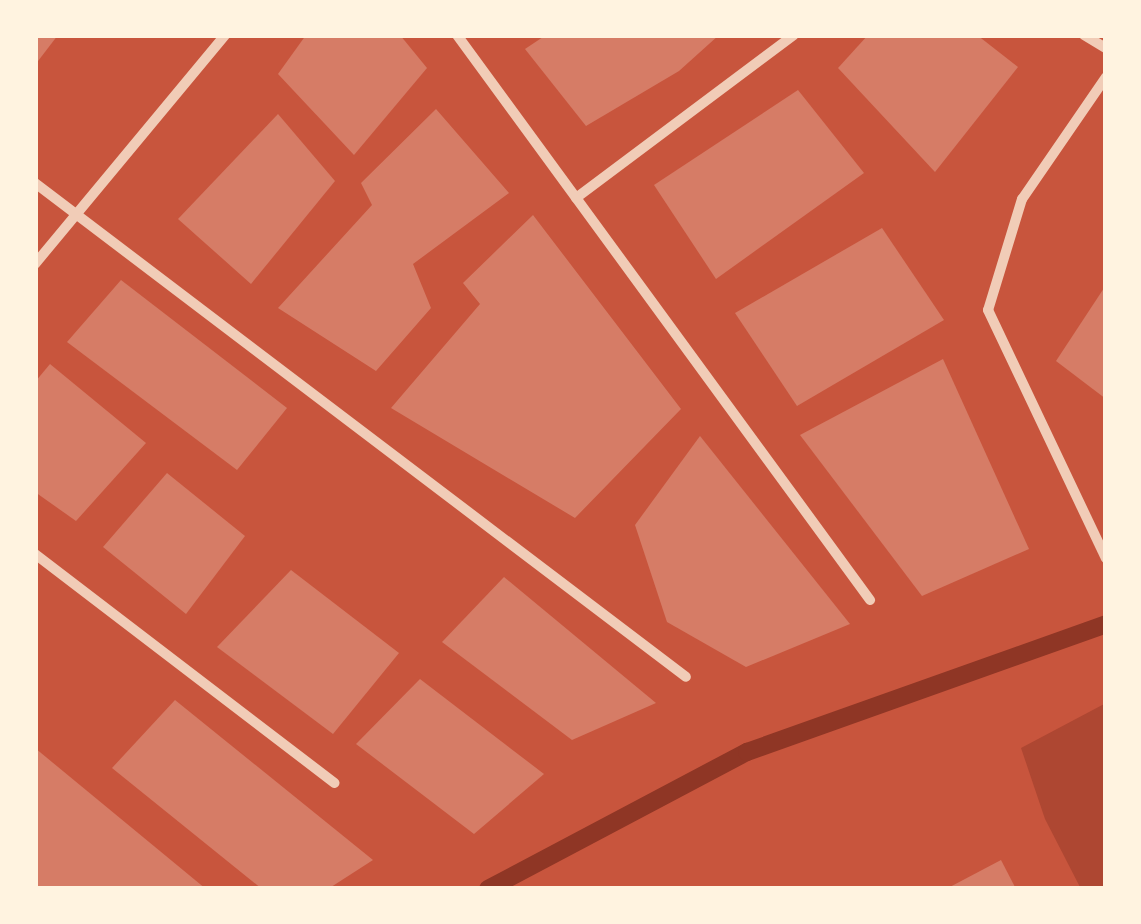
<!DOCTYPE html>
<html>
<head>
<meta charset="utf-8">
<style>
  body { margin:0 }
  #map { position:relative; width:1141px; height:924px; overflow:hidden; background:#c8553d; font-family:Signika,sans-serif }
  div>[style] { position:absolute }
  .green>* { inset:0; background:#ae4732 }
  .stream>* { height:18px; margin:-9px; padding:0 9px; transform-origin:9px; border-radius:9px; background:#8f3625 }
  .building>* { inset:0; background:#d67c66 }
  .minor>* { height:10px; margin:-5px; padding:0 5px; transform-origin:5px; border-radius:5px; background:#f1ccb7 }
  span { translate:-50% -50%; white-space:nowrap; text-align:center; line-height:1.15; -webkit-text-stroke:10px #fff3e0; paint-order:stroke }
  .frame { position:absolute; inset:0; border:38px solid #fff3e0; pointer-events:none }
</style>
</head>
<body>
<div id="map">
  <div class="green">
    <i style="clip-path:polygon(1106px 703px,1106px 889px,1081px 889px,1045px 819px,1021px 748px)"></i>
  </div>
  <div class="stream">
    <i style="left:488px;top:889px;width:293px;rotate:-27.9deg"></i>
    <i style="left:747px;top:752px;width:381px;rotate:-19.6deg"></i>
  </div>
  <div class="building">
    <i style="clip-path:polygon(35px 35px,58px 35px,35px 65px)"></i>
    <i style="clip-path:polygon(306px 35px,400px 35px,427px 68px,354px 155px,278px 74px)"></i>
    <i style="clip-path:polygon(546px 35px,719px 35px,679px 71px,586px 126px,525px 49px)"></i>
    <i style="clip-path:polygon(868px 35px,977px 35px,1018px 67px,935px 172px,838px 68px)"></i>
    <i style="clip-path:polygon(798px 90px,864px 173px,716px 279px,654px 185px)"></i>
    <i style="clip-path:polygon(436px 109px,509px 193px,413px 264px,431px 308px,376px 371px,278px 308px,372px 205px,361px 183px)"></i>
    <i style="clip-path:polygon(278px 114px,335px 181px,251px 284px,178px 219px)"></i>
    <i style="clip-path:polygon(533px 215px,681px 409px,575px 518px,391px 408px,480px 304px,463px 283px)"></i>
    <i style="clip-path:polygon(882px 228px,944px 320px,797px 406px,735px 313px)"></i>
    <i style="clip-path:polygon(121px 280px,287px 408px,237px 470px,67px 342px)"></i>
    <i style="clip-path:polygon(1106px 285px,1106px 399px,1056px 361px)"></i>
    <i style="clip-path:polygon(943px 359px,1029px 549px,922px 596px,800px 435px)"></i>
    <i style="clip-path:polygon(50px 364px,146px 443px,76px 521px,35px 492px,35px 382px)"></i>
    <i style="clip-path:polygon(700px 436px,850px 624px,746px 667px,667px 622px,635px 525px)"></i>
    <i style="clip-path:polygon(167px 473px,245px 536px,186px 614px,103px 547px)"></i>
    <i style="clip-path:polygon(291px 570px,399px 653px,333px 734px,217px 647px)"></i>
    <i style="clip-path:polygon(504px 577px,656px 703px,572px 740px,442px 642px)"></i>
    <i style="clip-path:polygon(420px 679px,544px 774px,474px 834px,356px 744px)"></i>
    <i style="clip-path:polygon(175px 700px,373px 860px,328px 889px,262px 889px,112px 768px)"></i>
    <i style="clip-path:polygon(35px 748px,206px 889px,35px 889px)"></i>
    <i style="clip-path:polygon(1001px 860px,1016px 889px,946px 889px)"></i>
  </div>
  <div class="minor">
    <i style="left:457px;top:35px;width:700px;rotate:53.83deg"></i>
    <i style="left:1084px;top:35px;width:26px;rotate:31deg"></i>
    <i style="left:1106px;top:77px;width:148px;rotate:124.5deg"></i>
    <i style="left:1022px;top:199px;width:116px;rotate:107deg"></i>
    <i style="left:988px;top:310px;width:275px;rotate:64.6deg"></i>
    <i style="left:35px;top:183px;width:817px;rotate:37.19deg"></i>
    <i style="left:576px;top:198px;width:272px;rotate:-36.8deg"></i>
    <i style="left:35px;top:264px;width:298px;rotate:-50.3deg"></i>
    <i style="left:35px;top:554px;width:377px;rotate:37.4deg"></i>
  </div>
  <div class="frame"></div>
</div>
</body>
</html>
